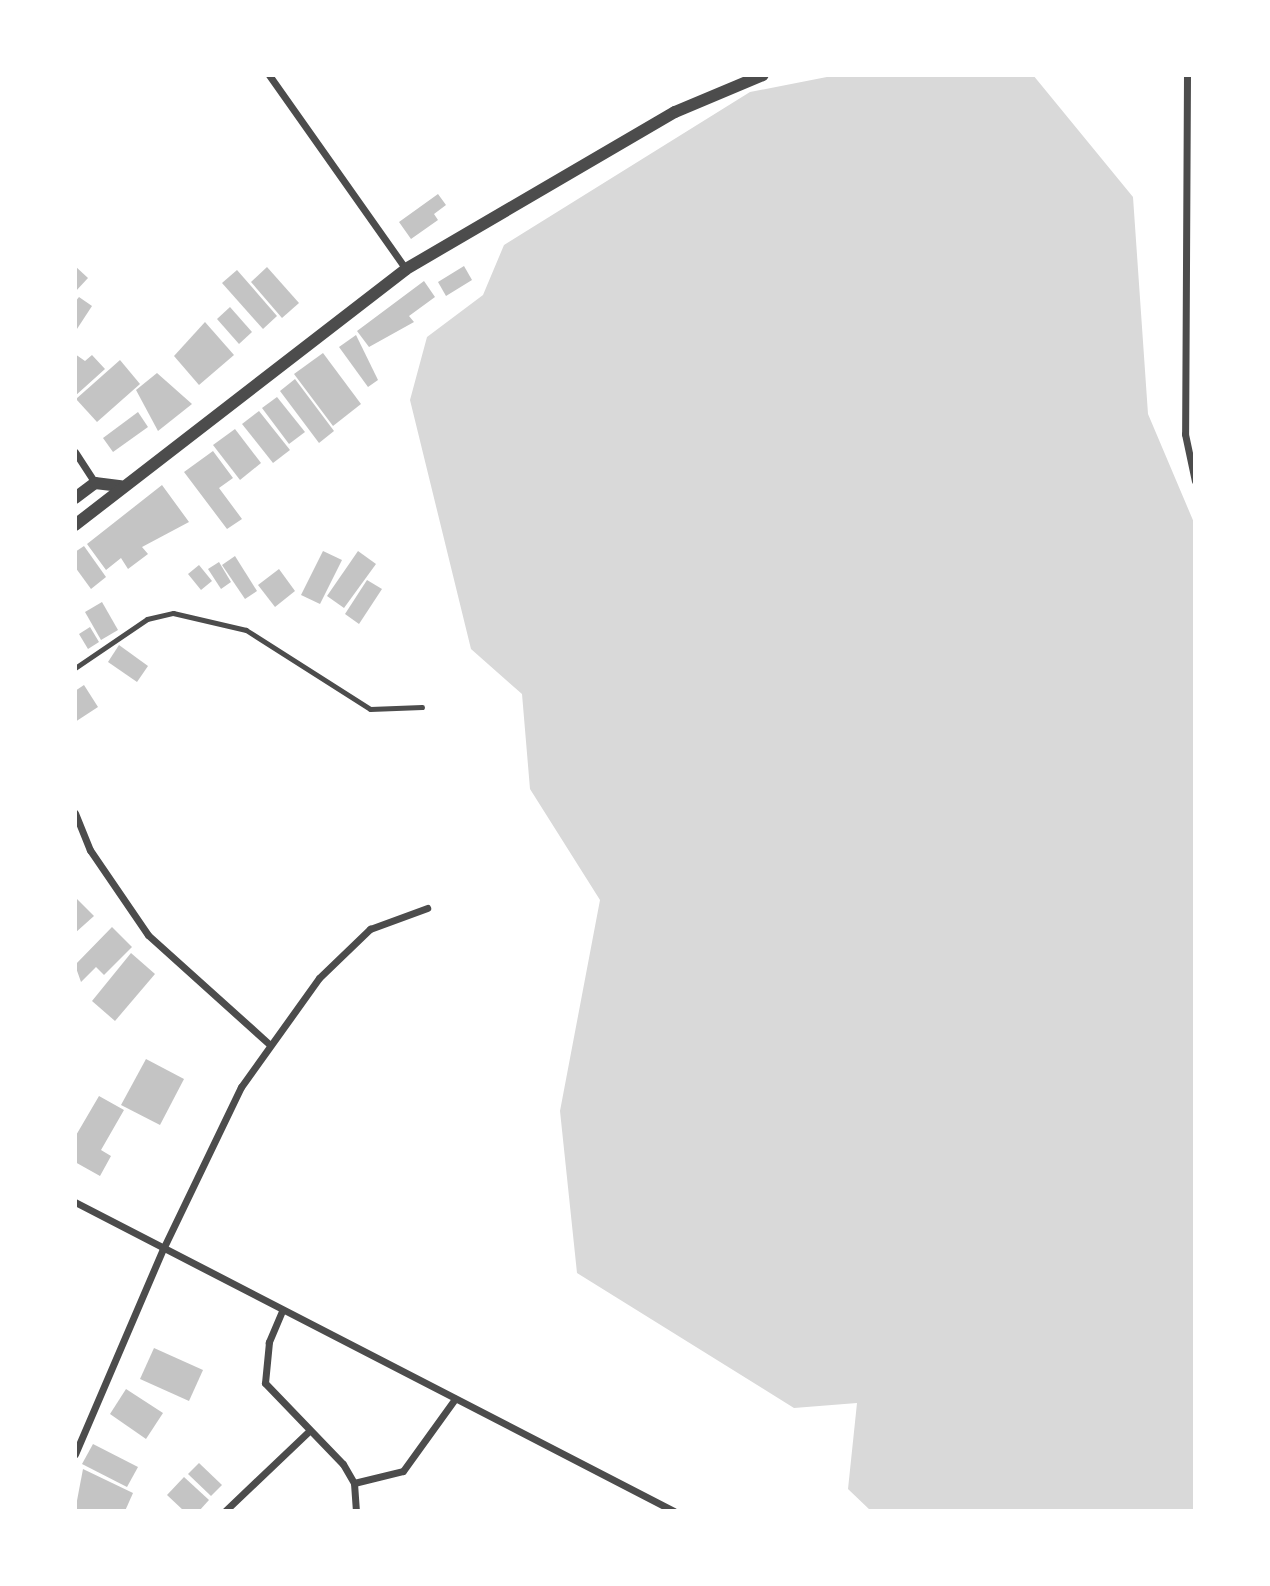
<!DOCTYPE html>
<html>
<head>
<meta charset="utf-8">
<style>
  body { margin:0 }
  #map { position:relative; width:1270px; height:1586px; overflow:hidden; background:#fff; font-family:Figtree,sans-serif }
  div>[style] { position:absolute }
  .water>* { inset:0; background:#d9d9d9 }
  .building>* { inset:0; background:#c4c4c4 }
  .service>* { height:5px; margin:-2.5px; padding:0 2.5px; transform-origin:2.5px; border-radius:2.5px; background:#4c4c4c }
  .minor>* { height:7px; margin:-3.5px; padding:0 3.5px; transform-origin:3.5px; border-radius:3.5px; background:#4c4c4c }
  .tertiary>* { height:12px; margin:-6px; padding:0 6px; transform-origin:6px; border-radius:6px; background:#4c4c4c }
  span { translate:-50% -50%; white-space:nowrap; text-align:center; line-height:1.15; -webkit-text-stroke:6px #fff; paint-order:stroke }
  .frame { position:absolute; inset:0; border:77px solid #fff; pointer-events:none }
</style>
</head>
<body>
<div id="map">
  <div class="water">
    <i style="clip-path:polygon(837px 75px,1033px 75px,1133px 197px,1148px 414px,1195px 525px,1195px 1511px,871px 1511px,848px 1489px,857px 1403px,794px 1408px,577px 1273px,560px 1111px,600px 900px,530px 789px,522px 694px,471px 649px,410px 400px,427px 337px,483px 295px,504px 245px,750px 92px)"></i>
  </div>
  <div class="building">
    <i style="clip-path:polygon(438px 194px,446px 205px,434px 214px,438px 220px,411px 239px,399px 222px)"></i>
    <i style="clip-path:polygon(75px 266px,88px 278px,75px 292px)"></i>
    <i style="clip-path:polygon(464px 266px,472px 280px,446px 296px,438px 282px)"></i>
    <i style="clip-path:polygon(267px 267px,299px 303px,282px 318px,251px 282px)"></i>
    <i style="clip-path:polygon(237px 270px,277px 316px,263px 329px,222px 283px)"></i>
    <i style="clip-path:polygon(424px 281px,435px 297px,409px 316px,414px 322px,369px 347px,357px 331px)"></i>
    <i style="clip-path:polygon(79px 297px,92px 306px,75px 332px,75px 302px)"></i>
    <i style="clip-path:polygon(230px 307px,252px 332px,239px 344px,217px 319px)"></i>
    <i style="clip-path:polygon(205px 322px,234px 355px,199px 385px,174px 356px)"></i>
    <i style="clip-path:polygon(356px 335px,378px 380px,368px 387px,339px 347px)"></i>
    <i style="clip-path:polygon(323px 353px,361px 404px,333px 426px,294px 374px)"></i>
    <i style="clip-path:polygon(75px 354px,85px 361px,92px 355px,105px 369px,75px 396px)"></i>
    <i style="clip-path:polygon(120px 360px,140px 384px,97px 422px,76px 399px)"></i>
    <i style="clip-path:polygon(157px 373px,192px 404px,158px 431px,136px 390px)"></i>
    <i style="clip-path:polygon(295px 379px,334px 431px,319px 443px,280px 391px)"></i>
    <i style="clip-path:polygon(277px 397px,305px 432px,289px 444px,262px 408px)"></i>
    <i style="clip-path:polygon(259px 411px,290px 450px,273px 463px,242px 424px)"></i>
    <i style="clip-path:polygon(138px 412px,148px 427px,113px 452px,103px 438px)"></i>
    <i style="clip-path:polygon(235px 429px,261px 463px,240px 480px,213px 445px)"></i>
    <i style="clip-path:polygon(213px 451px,233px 478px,219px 488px,242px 519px,227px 529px,184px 472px)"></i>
    <i style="clip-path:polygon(162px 485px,189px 522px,142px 547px,148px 554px,128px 569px,121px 558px,106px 570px,87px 544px)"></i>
    <i style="clip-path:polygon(84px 546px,106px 577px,91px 589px,75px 567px,75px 552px)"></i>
    <i style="clip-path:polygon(323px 551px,342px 560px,320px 604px,301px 595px)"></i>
    <i style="clip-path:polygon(358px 551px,376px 564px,344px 608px,327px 596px)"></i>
    <i style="clip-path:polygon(235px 556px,257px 591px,245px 599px,222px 565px)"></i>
    <i style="clip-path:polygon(219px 562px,231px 582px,221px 589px,208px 569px)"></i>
    <i style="clip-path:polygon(199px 565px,212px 581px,201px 590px,188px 574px)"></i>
    <i style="clip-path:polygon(279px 569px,295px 591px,275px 607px,258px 585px)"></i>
    <i style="clip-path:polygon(367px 580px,382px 589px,359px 624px,345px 614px)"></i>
    <i style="clip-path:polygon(102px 602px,118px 630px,101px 640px,85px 612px)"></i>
    <i style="clip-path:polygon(90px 627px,99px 642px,88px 649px,79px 634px)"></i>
    <i style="clip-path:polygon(119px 645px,148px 666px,137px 682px,108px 662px)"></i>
    <i style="clip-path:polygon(84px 685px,98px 707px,75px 722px,75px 691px)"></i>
    <i style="clip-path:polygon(75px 897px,94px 916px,75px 933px)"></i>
    <i style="clip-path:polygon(112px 927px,132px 947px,104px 975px,96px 967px,81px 982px,75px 965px)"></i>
    <i style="clip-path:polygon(131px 953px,155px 974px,115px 1021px,92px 1001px)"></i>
    <i style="clip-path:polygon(146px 1059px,184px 1079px,160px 1125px,121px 1105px)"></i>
    <i style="clip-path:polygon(99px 1096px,124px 1110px,101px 1150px,111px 1156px,100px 1176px,75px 1162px,75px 1137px)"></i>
    <i style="clip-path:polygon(154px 1348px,203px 1370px,189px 1401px,140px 1379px)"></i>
    <i style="clip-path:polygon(126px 1389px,163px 1413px,146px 1439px,110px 1414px)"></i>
    <i style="clip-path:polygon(93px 1444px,138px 1467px,127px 1487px,82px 1464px)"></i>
    <i style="clip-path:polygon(199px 1463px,222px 1485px,211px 1496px,188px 1474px)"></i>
    <i style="clip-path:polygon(83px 1469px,133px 1493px,125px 1511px,75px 1511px)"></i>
    <i style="clip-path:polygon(184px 1477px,209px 1500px,199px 1511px,184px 1511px,167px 1495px)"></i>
  </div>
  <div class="service">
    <i style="left:75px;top:668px;width:87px;rotate:-34.2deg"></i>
    <i style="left:147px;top:619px;width:27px;rotate:-13deg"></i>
    <i style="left:173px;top:613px;width:75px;rotate:13.1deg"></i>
    <i style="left:246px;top:630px;width:147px;rotate:32.5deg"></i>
    <i style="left:370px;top:709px;width:52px;rotate:-2.2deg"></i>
  </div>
  <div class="minor">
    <i style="left:269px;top:75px;width:237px;rotate:54.8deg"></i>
    <i style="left:1187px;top:75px;width:359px;rotate:90.3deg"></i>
    <i style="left:1185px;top:434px;width:48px;rotate:78deg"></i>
    <i style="left:75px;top:452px;width:37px;rotate:57deg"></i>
    <i style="left:75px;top:813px;width:40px;rotate:68deg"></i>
    <i style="left:90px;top:850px;width:103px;rotate:55.7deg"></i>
    <i style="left:148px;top:935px;width:164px;rotate:42deg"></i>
    <i style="left:75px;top:1202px;width:674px;rotate:27.29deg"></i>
    <i style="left:282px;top:1311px;width:34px;rotate:113deg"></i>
    <i style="left:269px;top:1342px;width:41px;rotate:95.6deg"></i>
    <i style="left:265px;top:1383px;width:112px;rotate:46.1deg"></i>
    <i style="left:343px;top:1464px;width:22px;rotate:60deg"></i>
    <i style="left:354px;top:1483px;width:28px;rotate:86deg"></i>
    <i style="left:75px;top:1454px;width:223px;rotate:-66.8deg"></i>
    <i style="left:163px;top:1249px;width:180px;rotate:-64.3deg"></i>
    <i style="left:241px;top:1087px;width:134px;rotate:-54.4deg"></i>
    <i style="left:319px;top:978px;width:71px;rotate:-43.9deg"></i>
    <i style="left:370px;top:929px;width:61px;rotate:-20.2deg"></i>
    <i style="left:354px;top:1483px;width:50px;rotate:-13.8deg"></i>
    <i style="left:403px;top:1471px;width:89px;rotate:-54.2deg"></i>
    <i style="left:225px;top:1511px;width:115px;rotate:-43.6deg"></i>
  </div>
  <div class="tertiary">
    <i style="left:75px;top:498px;width:25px;rotate:-37deg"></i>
    <i style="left:95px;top:483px;width:26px;rotate:7deg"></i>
    <i style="left:75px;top:525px;width:418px;rotate:-37.7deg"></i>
    <i style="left:406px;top:269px;width:311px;rotate:-30.3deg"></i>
    <i style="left:675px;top:112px;width:95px;rotate:-22.8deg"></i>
  </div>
  <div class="frame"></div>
</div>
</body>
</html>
